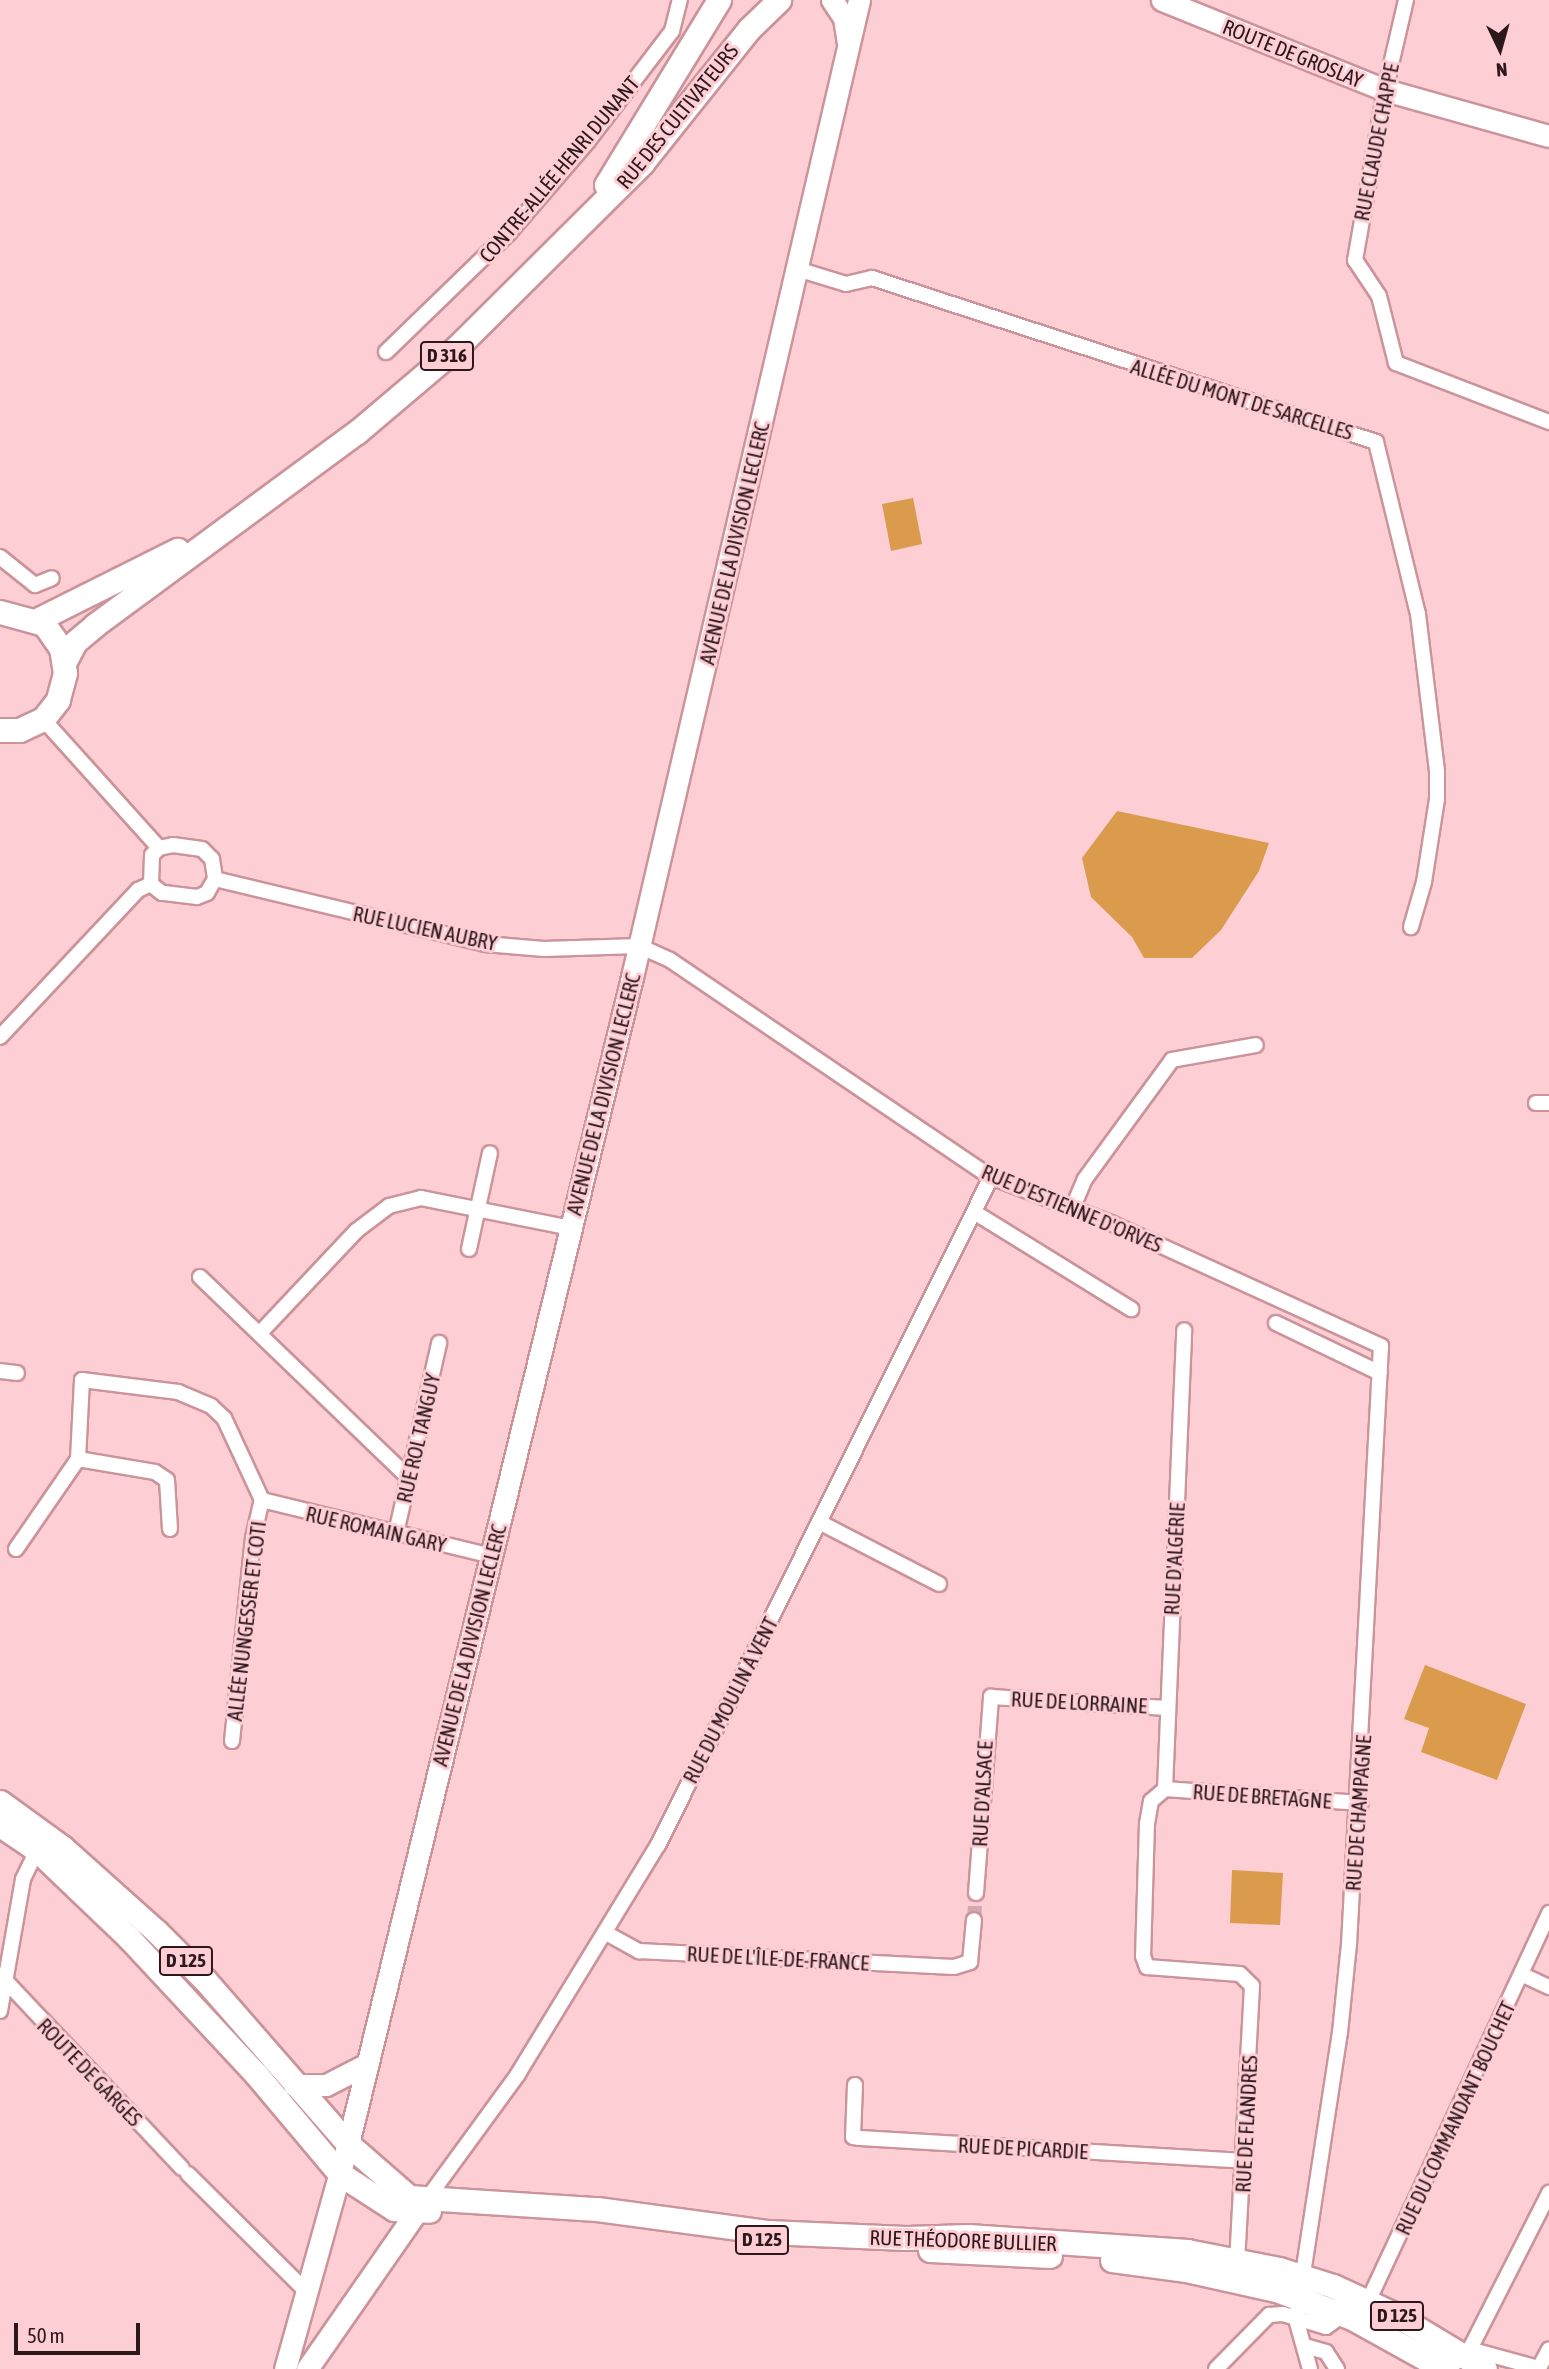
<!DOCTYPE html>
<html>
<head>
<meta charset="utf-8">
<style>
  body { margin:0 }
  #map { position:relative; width:1549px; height:2369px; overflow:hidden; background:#fdced4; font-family:"Asap Condensed",sans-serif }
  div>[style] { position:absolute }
  .green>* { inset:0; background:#da9b4c }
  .minor-tunnel>* { height:14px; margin-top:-7px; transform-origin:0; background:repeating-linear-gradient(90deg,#d3a9af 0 14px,transparent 0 21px) }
  .roads { filter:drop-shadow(2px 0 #cb939a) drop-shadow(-2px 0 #cb939a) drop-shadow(0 2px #cb939a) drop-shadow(0 -2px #cb939a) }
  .minor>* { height:14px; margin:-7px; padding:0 7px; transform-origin:7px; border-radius:7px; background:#fff }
  .secondary>* { height:21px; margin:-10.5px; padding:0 10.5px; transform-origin:10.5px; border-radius:10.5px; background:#fff }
  .primary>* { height:23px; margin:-11.5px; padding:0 11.5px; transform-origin:11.5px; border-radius:11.5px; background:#fff }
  span { translate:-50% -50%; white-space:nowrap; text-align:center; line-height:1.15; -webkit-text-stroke:6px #fdced4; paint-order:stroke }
  .shield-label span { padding:2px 5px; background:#fdced4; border:2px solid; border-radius:5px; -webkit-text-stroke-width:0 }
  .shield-label { font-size:19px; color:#2c171b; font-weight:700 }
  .street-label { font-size:21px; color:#2c171b }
  .north { position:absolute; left:1465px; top:14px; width:70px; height:70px; -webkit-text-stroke:5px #fdced4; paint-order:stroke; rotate:175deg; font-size:19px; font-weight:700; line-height:28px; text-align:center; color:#2c171b }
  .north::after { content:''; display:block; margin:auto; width:24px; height:32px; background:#2c171b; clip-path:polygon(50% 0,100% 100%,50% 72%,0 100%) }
  .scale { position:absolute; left:14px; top:2323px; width:126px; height:32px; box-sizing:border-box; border:4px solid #2c171b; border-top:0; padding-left:9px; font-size:21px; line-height:24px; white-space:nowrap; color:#2c171b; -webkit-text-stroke:5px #fdced4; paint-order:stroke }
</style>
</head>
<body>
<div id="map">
  <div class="green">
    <i style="clip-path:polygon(913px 498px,922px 544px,891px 551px,882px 504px)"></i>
    <i style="clip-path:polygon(1117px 811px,1269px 843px,1259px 871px,1221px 930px,1192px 958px,1144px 958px,1132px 937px,1091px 897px,1082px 858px)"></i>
    <i style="clip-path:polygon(1425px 1665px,1526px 1704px,1497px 1780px,1421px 1752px,1429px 1728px,1404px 1719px)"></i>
    <i style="clip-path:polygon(1232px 1870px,1283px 1873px,1280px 1925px,1230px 1923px)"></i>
  </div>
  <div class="minor-tunnel">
    <i style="left:974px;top:1920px;width:27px;rotate:-86deg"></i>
  </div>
  <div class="roads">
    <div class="minor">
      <i style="left:1406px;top:0;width:92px;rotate:103.1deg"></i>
      <i style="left:1385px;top:90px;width:173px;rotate:100deg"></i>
      <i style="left:1355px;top:260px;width:43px;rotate:56.3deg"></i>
      <i style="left:1379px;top:296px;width:69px;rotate:75.8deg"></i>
      <i style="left:1396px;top:363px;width:164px;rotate:21.1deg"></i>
      <i style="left:797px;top:269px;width:51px;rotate:17deg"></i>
      <i style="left:846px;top:284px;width:27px;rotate:-13deg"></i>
      <i style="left:872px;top:278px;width:530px;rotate:18.02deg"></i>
      <i style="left:1376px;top:442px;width:177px;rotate:76.3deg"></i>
      <i style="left:1418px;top:614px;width:159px;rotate:83.1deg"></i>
      <i style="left:1437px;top:772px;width:27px;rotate:90deg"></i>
      <i style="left:1437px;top:799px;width:84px;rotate:98.9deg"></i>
      <i style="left:1424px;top:882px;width:47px;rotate:106.1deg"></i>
      <i style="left:386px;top:352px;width:171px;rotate:-44.1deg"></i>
      <i style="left:509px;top:233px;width:121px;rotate:-49.3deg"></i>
      <i style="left:588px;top:141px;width:138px;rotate:-52.6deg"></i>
      <i style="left:672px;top:31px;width:32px;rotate:-76deg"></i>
      <i style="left:0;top:557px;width:45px;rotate:38.7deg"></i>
      <i style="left:35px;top:585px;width:18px;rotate:-22deg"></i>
      <i style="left:43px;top:719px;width:173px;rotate:48deg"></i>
      <i style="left:173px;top:845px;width:29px;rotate:8deg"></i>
      <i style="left:202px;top:849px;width:14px;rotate:45deg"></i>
      <i style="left:212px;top:859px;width:20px;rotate:81deg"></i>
      <i style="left:215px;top:879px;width:16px;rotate:120deg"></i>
      <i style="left:207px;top:893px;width:11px;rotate:158deg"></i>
      <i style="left:197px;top:897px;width:35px;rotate:-173deg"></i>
      <i style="left:162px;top:893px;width:14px;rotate:-141deg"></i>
      <i style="left:151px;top:884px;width:29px;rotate:-88deg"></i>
      <i style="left:152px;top:855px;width:10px;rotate:-45deg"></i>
      <i style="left:159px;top:848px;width:14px;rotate:-12deg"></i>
      <i style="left:215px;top:879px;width:278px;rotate:13.5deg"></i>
      <i style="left:485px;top:944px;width:59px;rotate:4.8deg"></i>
      <i style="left:544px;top:949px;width:95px;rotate:-1.8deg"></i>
      <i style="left:639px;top:946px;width:34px;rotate:24deg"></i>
      <i style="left:670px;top:960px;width:387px;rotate:34.1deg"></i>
      <i style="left:991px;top:1177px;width:129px;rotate:21deg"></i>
      <i style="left:1111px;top:1223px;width:297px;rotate:24.5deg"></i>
      <i style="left:1381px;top:1346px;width:599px;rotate:93.06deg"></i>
      <i style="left:1349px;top:1944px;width:88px;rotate:95.8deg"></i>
      <i style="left:1340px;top:2032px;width:290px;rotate:98.7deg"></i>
      <i style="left:1296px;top:2319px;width:52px;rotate:74.4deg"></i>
      <i style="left:0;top:1037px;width:202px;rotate:-46.8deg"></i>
      <i style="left:138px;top:890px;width:14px;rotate:-25deg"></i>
      <i style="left:1536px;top:1103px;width:13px"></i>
      <i style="left:1073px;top:1207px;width:30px;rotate:-67deg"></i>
      <i style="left:1085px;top:1179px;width:147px;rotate:-53.8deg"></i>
      <i style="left:1172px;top:1060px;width:85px;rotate:-10.1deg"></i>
      <i style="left:974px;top:1212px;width:185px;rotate:31.7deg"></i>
      <i style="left:469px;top:1249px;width:98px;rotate:-77.7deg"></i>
      <i style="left:200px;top:1277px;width:289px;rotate:43.9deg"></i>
      <i style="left:1276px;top:1323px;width:115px;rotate:25.7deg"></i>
      <i style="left:260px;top:1333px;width:140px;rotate:-46.7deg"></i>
      <i style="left:356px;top:1231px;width:41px;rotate:-37.1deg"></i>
      <i style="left:389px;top:1206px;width:33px;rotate:-14deg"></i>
      <i style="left:421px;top:1198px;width:153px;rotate:11.3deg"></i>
      <i style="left:0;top:1371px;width:17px;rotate:7deg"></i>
      <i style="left:78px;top:1459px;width:78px;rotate:9.6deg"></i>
      <i style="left:155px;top:1472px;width:14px;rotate:34deg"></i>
      <i style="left:167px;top:1480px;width:49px;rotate:86.5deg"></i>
      <i style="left:262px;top:1500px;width:236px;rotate:13.7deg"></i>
      <i style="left:819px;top:1522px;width:135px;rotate:27.3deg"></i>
      <i style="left:396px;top:1533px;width:195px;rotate:-77.2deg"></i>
      <i style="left:16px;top:1549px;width:109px;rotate:-55.4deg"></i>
      <i style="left:78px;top:1459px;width:79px;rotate:-87.1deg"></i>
      <i style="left:82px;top:1380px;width:97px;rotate:7.1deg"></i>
      <i style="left:178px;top:1392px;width:36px;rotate:23deg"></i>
      <i style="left:211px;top:1406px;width:18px;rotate:43deg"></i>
      <i style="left:224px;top:1418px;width:90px;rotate:65.1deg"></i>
      <i style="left:232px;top:1741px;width:204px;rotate:-84.1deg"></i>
      <i style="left:253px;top:1538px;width:39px;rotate:-77deg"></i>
      <i style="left:1165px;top:1789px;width:18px;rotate:139deg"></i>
      <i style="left:1151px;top:1801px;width:22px;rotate:100deg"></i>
      <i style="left:1147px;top:1823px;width:133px;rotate:91.7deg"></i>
      <i style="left:1143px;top:1956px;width:12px;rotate:70deg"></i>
      <i style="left:1147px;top:1967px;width:93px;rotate:4.3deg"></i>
      <i style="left:1240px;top:1974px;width:17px;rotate:45deg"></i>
      <i style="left:1252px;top:1986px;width:280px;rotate:93.1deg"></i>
      <i style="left:1165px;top:1789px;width:459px;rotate:-87.6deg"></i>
      <i style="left:1165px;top:1789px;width:196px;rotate:4.1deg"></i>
      <i style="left:976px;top:1893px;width:197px;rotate:-85.6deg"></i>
      <i style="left:991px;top:1697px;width:177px;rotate:3.6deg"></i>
      <i style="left:606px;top:1933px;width:38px;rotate:29deg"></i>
      <i style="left:639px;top:1951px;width:315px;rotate:2.9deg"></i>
      <i style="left:954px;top:1967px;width:17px;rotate:-17deg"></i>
      <i style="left:970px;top:1962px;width:42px;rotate:-84.6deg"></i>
      <i style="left:0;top:1975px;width:265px;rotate:46.7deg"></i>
      <i style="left:1523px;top:1975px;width:29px;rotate:25deg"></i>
      <i style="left:0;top:2011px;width:134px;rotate:-80.1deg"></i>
      <i style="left:23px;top:1879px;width:32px;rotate:-64deg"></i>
      <i style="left:855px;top:2085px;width:52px;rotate:92.2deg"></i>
      <i style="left:853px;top:2137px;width:6px;rotate:9deg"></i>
      <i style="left:859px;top:2138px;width:387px;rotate:3.4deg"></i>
      <i style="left:188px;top:2174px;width:168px;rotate:44.8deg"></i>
      <i style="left:427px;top:2199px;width:155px;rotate:-53.9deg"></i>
      <i style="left:518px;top:2074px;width:268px;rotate:-58.6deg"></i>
      <i style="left:658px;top:1845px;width:746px;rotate:-63.5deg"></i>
      <i style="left:1365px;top:2308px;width:436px;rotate:-65deg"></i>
      <i style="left:1305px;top:2346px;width:22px;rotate:16deg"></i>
      <i style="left:1326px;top:2352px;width:20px;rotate:57deg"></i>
      <i style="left:1469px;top:2349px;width:73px;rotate:15.2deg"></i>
      <i style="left:1539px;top:2368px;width:21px;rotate:-62deg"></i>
      <i style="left:1216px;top:2369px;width:76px;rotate:-45.5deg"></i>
      <i style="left:1269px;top:2315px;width:14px;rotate:-4deg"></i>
      <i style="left:1283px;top:2314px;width:45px;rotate:16.8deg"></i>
      <i style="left:1326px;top:2327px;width:16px;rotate:-35deg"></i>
      <i style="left:1339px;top:2318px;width:11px;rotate:-68deg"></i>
      <i style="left:1449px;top:2369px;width:31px;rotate:-45deg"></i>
      <i style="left:1471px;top:2347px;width:173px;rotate:-63.1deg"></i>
    </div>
    <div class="secondary">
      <i style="left:832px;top:0;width:22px;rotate:56deg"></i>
      <i style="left:844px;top:18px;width:24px;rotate:81deg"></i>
      <i style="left:1162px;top:0;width:240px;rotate:22deg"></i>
      <i style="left:1385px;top:90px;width:170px;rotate:15.7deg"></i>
      <i style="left:294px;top:2085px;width:32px"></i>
      <i style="left:326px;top:2085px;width:46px;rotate:-27.1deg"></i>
      <i style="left:285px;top:2369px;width:234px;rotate:-74.4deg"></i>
      <i style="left:348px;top:2144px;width:1201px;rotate:-76.32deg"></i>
      <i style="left:632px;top:977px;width:1003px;rotate:-76.92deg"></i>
      <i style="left:307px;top:2369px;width:191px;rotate:-55.2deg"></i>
      <i style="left:416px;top:2212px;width:13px;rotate:-81deg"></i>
    </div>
    <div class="primary">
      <i style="left:606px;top:185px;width:217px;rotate:-58.6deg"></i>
      <i style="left:0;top:612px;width:46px;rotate:15.3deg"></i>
      <i style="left:44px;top:624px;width:29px;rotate:55deg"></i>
      <i style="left:61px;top:648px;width:25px;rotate:81deg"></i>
      <i style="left:65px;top:673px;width:28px;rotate:105deg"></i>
      <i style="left:58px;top:700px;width:24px;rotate:128deg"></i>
      <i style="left:43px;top:719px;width:26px;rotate:155deg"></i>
      <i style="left:19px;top:730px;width:19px;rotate:180deg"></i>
      <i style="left:37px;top:620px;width:157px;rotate:-26.6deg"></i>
      <i style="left:65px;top:661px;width:21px;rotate:-62deg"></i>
      <i style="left:75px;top:642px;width:26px;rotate:-40deg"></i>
      <i style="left:95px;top:625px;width:325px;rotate:-36.4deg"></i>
      <i style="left:357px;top:432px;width:130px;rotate:-40.3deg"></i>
      <i style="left:456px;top:348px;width:262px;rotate:-44.8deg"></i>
      <i style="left:642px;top:163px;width:171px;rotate:-51.4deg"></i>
      <i style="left:749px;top:29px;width:42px;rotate:-44deg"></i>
      <i style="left:0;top:1802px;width:77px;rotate:36deg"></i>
      <i style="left:62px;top:1847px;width:126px;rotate:41.8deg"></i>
      <i style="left:156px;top:1931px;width:69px;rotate:45deg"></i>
      <i style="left:205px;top:1980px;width:218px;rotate:48.9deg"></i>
      <i style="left:348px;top:2144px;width:81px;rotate:41deg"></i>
      <i style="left:409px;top:2197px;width:188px;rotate:3.7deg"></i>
      <i style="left:597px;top:2209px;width:173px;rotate:7.7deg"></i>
      <i style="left:768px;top:2232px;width:137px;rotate:2.5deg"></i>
      <i style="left:905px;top:2238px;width:63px;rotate:-1.8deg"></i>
      <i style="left:968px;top:2236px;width:220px;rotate:3.9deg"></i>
      <i style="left:1187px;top:2251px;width:94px;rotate:11.1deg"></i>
      <i style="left:1279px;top:2269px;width:57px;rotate:17.5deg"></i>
      <i style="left:1333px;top:2286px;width:67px;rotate:24.7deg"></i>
      <i style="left:1394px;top:2314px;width:106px;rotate:31.1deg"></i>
      <i style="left:0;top:1825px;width:45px;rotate:34deg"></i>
      <i style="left:37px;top:1850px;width:127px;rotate:43.7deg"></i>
      <i style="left:129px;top:1938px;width:186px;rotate:47deg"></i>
      <i style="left:256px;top:2074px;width:131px;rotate:50deg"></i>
      <i style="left:340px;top:2174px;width:64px;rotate:32.9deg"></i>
      <i style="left:394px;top:2209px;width:35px;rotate:3deg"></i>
      <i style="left:930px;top:2250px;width:120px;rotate:2.9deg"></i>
      <i style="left:1112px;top:2260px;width:75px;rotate:7.7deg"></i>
      <i style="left:1186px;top:2270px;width:92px;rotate:12.5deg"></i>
      <i style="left:1276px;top:2290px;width:81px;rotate:20.2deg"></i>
      <i style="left:1352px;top:2318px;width:105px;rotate:29deg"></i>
    </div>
  </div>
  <div class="shield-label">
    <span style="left:447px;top:356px">D 316</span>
    <span style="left:186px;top:1961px">D 125</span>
    <span style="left:762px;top:2240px">D 125</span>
    <span style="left:1397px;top:2316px">D 125</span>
  </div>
  <div class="street-label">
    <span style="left:1293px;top:53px;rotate:22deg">ROUTE DE GROSLAY</span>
    <span style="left:677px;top:116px;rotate:-51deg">RUE DES CULTIVATEURS</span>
    <span style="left:1376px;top:142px;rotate:-79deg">RUE CLAUDE CHAPPE</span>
    <span style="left:559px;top:169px;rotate:-50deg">CONTRE-ALLÉE HENRI DUNANT</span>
    <span style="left:1242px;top:399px;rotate:17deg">ALLÉE DU MONT DE SARCELLES</span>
    <span style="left:734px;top:543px;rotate:-77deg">AVENUE DE LA DIVISION LECLERC</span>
    <span style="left:425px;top:928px;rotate:12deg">RUE LUCIEN AUBRY</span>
    <span style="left:603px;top:1094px;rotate:-76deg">AVENUE DE LA DIVISION LECLERC</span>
    <span style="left:1072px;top:1208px;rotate:23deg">RUE D'ESTIENNE D'ORVES</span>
    <span style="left:418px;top:1438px;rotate:-77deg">RUE ROL TANGUY</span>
    <span style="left:376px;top:1529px;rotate:13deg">RUE ROMAIN GARY</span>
    <span style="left:1174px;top:1559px;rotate:-87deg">RUE D'ALGÉRIE</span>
    <span style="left:246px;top:1621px;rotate:-83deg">ALLÉE NUNGESSER ET COTI</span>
    <span style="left:469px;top:1645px;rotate:-76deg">AVENUE DE LA DIVISION LECLERC</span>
    <span style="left:730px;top:1700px;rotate:-63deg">RUE DU MOULIN À VENT</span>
    <span style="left:1079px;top:1702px;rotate:3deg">RUE DE LORRAINE</span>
    <span style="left:982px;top:1794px;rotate:-87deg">RUE D'ALSACE</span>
    <span style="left:1262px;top:1796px;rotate:4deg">RUE DE BRETAGNE</span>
    <span style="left:1358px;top:1813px;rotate:-86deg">RUE DE CHAMPAGNE</span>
    <span style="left:778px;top:1958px;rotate:3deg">RUE DE L'ÎLE-DE-FRANCE</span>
    <span style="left:90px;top:2072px;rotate:46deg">ROUTE DE GARGES</span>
    <span style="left:1455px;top:2118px;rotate:-65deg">RUE DU COMMANDANT BOUCHET</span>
    <span style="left:1246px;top:2124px;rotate:-87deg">RUE DE FLANDRES</span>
    <span style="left:1023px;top:2148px;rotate:3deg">RUE DE PICARDIE</span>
    <span style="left:963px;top:2240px;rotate:2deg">RUE THÉODORE BULLIER</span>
  </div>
  <div class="north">N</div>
  <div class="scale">50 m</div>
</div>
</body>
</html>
